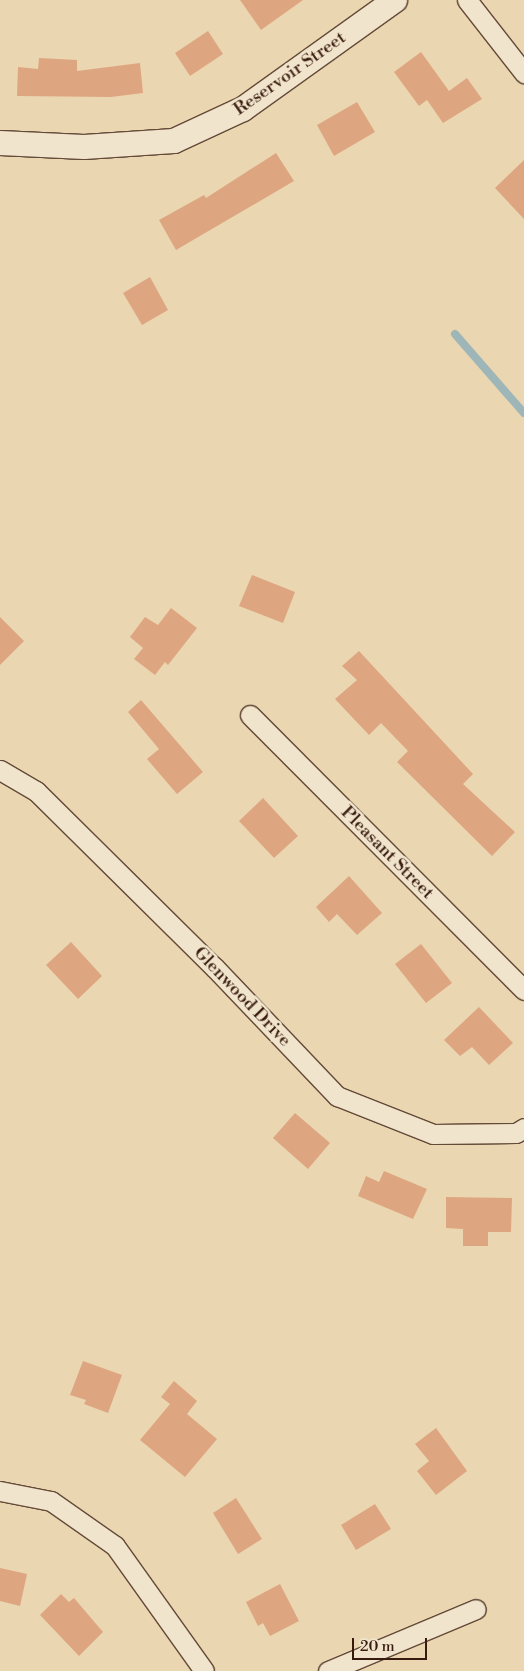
<!DOCTYPE html>
<html>
<head>
<meta charset="utf-8">
<style>
  body { margin:0 }
  #map { position:relative; width:524px; height:1671px; overflow:hidden; background:#ead6b1; font-family:"Libre Bodoni",serif }
  div>[style] { position:absolute }
  .stream>* { height:8px; margin:-4px; padding:0 4px; transform-origin:4px; border-radius:4px; background:#9eb6b8 }
  .building>* { inset:0; background:#dea680 }
  .roads { filter:drop-shadow(1px 0 #644a38) drop-shadow(-1px 0 #644a38) drop-shadow(0 1px #644a38) drop-shadow(0 -1px #644a38) }
  .minor>* { height:19px; margin:-9.5px; padding:0 9.5px; transform-origin:9.5px; border-radius:9.5px; background:#f1e4cc }
  .tertiary>* { height:24px; margin:-12px; padding:0 12px; transform-origin:12px; border-radius:12px; background:#f1e4cc }
  span { translate:-50% -50%; white-space:nowrap; text-align:center; line-height:1.15; -webkit-text-stroke:5px #f1e4cc; paint-order:stroke }
  .street-label { font-size:18px; color:#381b0f }
  .scale { position:absolute; left:352px; top:1638px; width:75px; height:22px; box-sizing:border-box; border:2px solid #381b0f; border-top:0; padding-left:6px; font-size:15px; line-height:18px; white-space:nowrap; color:#381b0f; -webkit-text-stroke:4px #f1e4cc; paint-order:stroke }
</style>
</head>
<body>
<div id="map">
  <div class="stream">
    <i style="left:455px;top:334px;width:105px;rotate:48.9deg"></i>
  </div>
  <div class="building">
    <i style="clip-path:polygon(240px 0,303px 0,261px 30px)"></i>
    <i style="clip-path:polygon(208px 31px,223px 54px,190px 76px,175px 53px)"></i>
    <i style="clip-path:polygon(421px 52px,449px 91px,467px 78px,482px 99px,443px 123px,427px 100px,419px 106px,394px 72px)"></i>
    <i style="clip-path:polygon(39px 58px,77px 60px,77px 71px,140px 63px,143px 93px,111px 97px,17px 96px,18px 67px,38px 69px)"></i>
    <i style="clip-path:polygon(357px 102px,375px 132px,334px 156px,317px 125px)"></i>
    <i style="clip-path:polygon(276px 153px,294px 181px,176px 250px,159px 220px,204px 195px,206px 198px)"></i>
    <i style="clip-path:polygon(524px 160px,524px 219px,495px 188px)"></i>
    <i style="clip-path:polygon(150px 277px,168px 310px,142px 325px,123px 293px)"></i>
    <i style="clip-path:polygon(252px 575px,295px 592px,283px 623px,239px 606px)"></i>
    <i style="clip-path:polygon(171px 608px,197px 628px,168px 665px,165px 662px,155px 675px,134px 659px,143px 648px,130px 637px,145px 617px,158px 625px)"></i>
    <i style="clip-path:polygon(0 617px,24px 641px,0 665px)"></i>
    <i style="clip-path:polygon(359px 651px,473px 774px,463px 784px,515px 832px,492px 856px,397px 762px,408px 751px,381px 723px,369px 735px,335px 699px,357px 680px,342px 666px)"></i>
    <i style="clip-path:polygon(141px 700px,203px 772px,177px 794px,147px 759px,159px 749px,128px 712px)"></i>
    <i style="clip-path:polygon(263px 798px,298px 836px,274px 858px,239px 821px)"></i>
    <i style="clip-path:polygon(349px 876px,382px 913px,357px 935px,337px 914px,329px 922px,316px 907px)"></i>
    <i style="clip-path:polygon(71px 942px,102px 976px,78px 999px,46px 965px)"></i>
    <i style="clip-path:polygon(421px 944px,452px 983px,426px 1003px,395px 964px)"></i>
    <i style="clip-path:polygon(479px 1007px,513px 1043px,489px 1065px,472px 1047px,460px 1056px,444px 1040px)"></i>
    <i style="clip-path:polygon(295px 1113px,330px 1143px,308px 1169px,273px 1138px)"></i>
    <i style="clip-path:polygon(384px 1171px,427px 1189px,413px 1219px,358px 1196px,366px 1176px,379px 1182px)"></i>
    <i style="clip-path:polygon(446px 1197px,512px 1198px,511px 1232px,488px 1232px,488px 1246px,463px 1246px,463px 1229px,446px 1228px)"></i>
    <i style="clip-path:polygon(83px 1361px,122px 1375px,108px 1413px,84px 1404px,86px 1400px,70px 1395px)"></i>
    <i style="clip-path:polygon(174px 1381px,197px 1401px,187px 1414px,217px 1439px,185px 1477px,140px 1440px,170px 1404px,161px 1397px)"></i>
    <i style="clip-path:polygon(436px 1428px,467px 1471px,436px 1495px,417px 1471px,429px 1461px,415px 1444px)"></i>
    <i style="clip-path:polygon(236px 1498px,262px 1539px,238px 1554px,213px 1513px)"></i>
    <i style="clip-path:polygon(375px 1504px,391px 1529px,356px 1550px,341px 1525px)"></i>
    <i style="clip-path:polygon(0 1568px,27px 1574px,20px 1606px,0 1601px)"></i>
    <i style="clip-path:polygon(280px 1584px,299px 1621px,270px 1636px,263px 1623px,258px 1626px,246px 1602px)"></i>
    <i style="clip-path:polygon(61px 1594px,69px 1602px,74px 1598px,103px 1632px,79px 1656px,40px 1615px)"></i>
  </div>
  <div class="roads">
    <div class="minor">
      <i style="left:467px;top:0;width:93px;rotate:52deg"></i>
      <i style="left:250px;top:715px;width:388px;rotate:45.1deg"></i>
      <i style="left:0;top:770px;width:42px;rotate:30.3deg"></i>
      <i style="left:36px;top:791px;width:252px;rotate:44.7deg"></i>
      <i style="left:215px;top:968px;width:177px;rotate:46.4deg"></i>
      <i style="left:337px;top:1096px;width:103px;rotate:21.6deg"></i>
      <i style="left:433px;top:1134px;width:83px;rotate:-0.7deg"></i>
      <i style="left:516px;top:1133px;width:9px;rotate:-32deg"></i>
      <i style="left:0;top:1491px;width:52px;rotate:11.1deg"></i>
      <i style="left:51px;top:1501px;width:78px;rotate:35.1deg"></i>
      <i style="left:115px;top:1546px;width:153px;rotate:54.5deg"></i>
      <i style="left:328px;top:1671px;width:160px;rotate:-22.7deg"></i>
    </div>
    <div class="tertiary">
      <i style="left:0;top:143px;width:84px;rotate:2.7deg"></i>
      <i style="left:84px;top:147px;width:90px;rotate:-3.8deg"></i>
      <i style="left:174px;top:141px;width:76px;rotate:-24.9deg"></i>
      <i style="left:243px;top:109px;width:187px;rotate:-35.6deg"></i>
    </div>
  </div>
  <div class="street-label">
    <span style="left:290px;top:74px;rotate:-35deg">Reservoir Street</span>
    <span style="left:387px;top:853px;rotate:45deg">Pleasant Street</span>
    <span style="left:242px;top:997px;rotate:46deg">Glenwood Drive</span>
  </div>
  <div class="scale">20 m</div>
</div>
</body>
</html>
